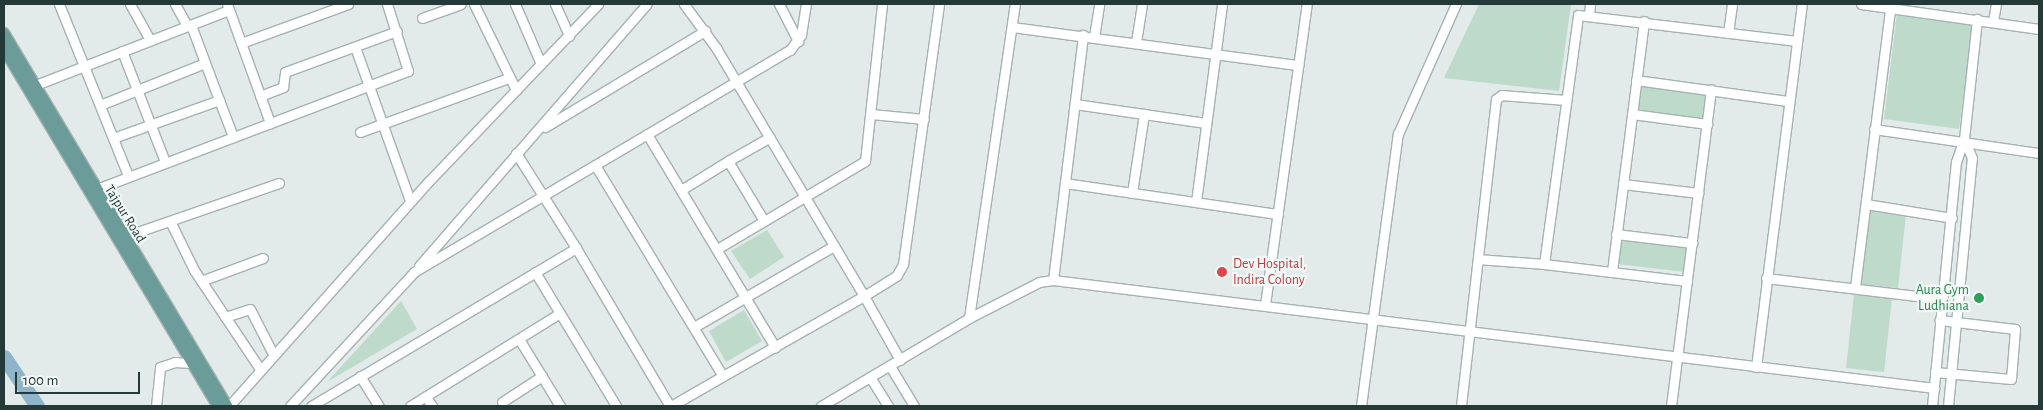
<!DOCTYPE html>
<html>
<head>
<meta charset="utf-8">
<style>
  body { margin:0 }
  #map { position:relative; width:2043px; height:410px; overflow:hidden; background:#e2ebe9; font-family:"Alegreya Sans",sans-serif }
  div>[style] { position:absolute }
  .green>* { inset:0; background:#bddacb }
  .river>* { height:15px; margin:-7.5px; padding:0 7.5px; transform-origin:7.5px; border-radius:7.5px; background:#90b5ca }
  .roads { filter:drop-shadow(1px 0 #a5b2b1) drop-shadow(-1px 0 #a5b2b1) drop-shadow(0 1px #a5b2b1) drop-shadow(0 -1px #a5b2b1) }
  .minor>* { height:9px; margin:-4.5px; padding:0 4.5px; transform-origin:4.5px; border-radius:4.5px; background:#fff }
  .major>* { height:10px; margin:-5px; padding:0 5px; transform-origin:5px; border-radius:5px; background:#6b9c99 }
  .dots>* { width:14px; height:14px; translate:-50% -50%; box-sizing:border-box; border:2px solid #f2f8f6; border-radius:50% }
  span { translate:-50% -50%; white-space:nowrap; text-align:center; line-height:1.15; -webkit-text-stroke:4.5px #f2f8f6; paint-order:stroke }
  .street-label { font-size:14px; color:#243a39 }
  .health-label { font-size:14px; color:#be3a42 }
  .left { translate:0 -50%; text-align:left }
  .leisure-label { font-size:14px; color:#27864d }
  .right { translate:-100% -50%; text-align:right }
  .frame { position:absolute; inset:0; border:5px solid #243a39; pointer-events:none }
  .scale { position:absolute; left:15px; top:372px; width:125px; height:22px; box-sizing:border-box; border:2px solid #243a39; border-top:0; padding-left:6px; font-size:15px; line-height:18px; white-space:nowrap; color:#243a39; -webkit-text-stroke:4px #f2f8f6; paint-order:stroke }
</style>
</head>
<body>
<div id="map">
  <div class="green">
    <i style="clip-path:polygon(1479px 4px,1571px 4px,1559px 91px,1444px 78px)"></i>
    <i style="clip-path:polygon(1897px 13px,1973px 23px,1959px 129px,1884px 119px)"></i>
    <i style="clip-path:polygon(1640px 85px,1706px 93px,1703px 119px,1637px 111px)"></i>
    <i style="clip-path:polygon(1868px 210px,1906px 214px,1898px 288px,1860px 284px)"></i>
    <i style="clip-path:polygon(767px 230px,784px 257px,750px 279px,731px 251px)"></i>
    <i style="clip-path:polygon(1619px 238px,1688px 247px,1685px 272px,1616px 264px)"></i>
    <i style="clip-path:polygon(1854px 294px,1892px 298px,1884px 372px,1846px 368px)"></i>
    <i style="clip-path:polygon(401px 301px,417px 329px,327px 382px)"></i>
    <i style="clip-path:polygon(744px 310px,762px 341px,726px 362px,709px 331px)"></i>
  </div>
  <div class="river">
    <i style="left:4px;top:357px;width:59px;rotate:56deg"></i>
  </div>
  <div class="roads">
    <div class="minor">
      <i style="left:59px;top:4px;width:185px;rotate:68.1deg"></i>
      <i style="left:130px;top:4px;width:41px;rotate:60.9deg"></i>
      <i style="left:175px;top:4px;width:25px;rotate:61deg"></i>
      <i style="left:227px;top:4px;width:127px;rotate:70.1deg"></i>
      <i style="left:474px;top:4px;width:96px;rotate:64deg"></i>
      <i style="left:515px;top:4px;width:65px;rotate:66.6deg"></i>
      <i style="left:555px;top:4px;width:35px;rotate:66deg"></i>
      <i style="left:779px;top:4px;width:42px;rotate:62.8deg"></i>
      <i style="left:1861px;top:4px;width:180px;rotate:8deg"></i>
      <i style="left:1589px;top:15px;width:11px;rotate:-85deg"></i>
      <i style="left:422px;top:18px;width:41px;rotate:-19.7deg"></i>
      <i style="left:1993px;top:21px;width:17px;rotate:-80deg"></i>
      <i style="left:1012px;top:27px;width:289px;rotate:7.6deg"></i>
      <i style="left:1728px;top:33px;width:29px;rotate:-82deg"></i>
      <i style="left:1094px;top:37px;width:33px;rotate:-81deg"></i>
      <i style="left:1136px;top:42px;width:38px;rotate:-81deg"></i>
      <i style="left:241px;top:43px;width:114px;rotate:-20deg"></i>
      <i style="left:355px;top:47px;width:164px;rotate:70.3deg"></i>
      <i style="left:122px;top:51px;width:119px;rotate:68.8deg"></i>
      <i style="left:1636px;top:80px;width:153px;rotate:7.9deg"></i>
      <i style="left:33px;top:86px;width:210px;rotate:-21.2deg"></i>
      <i style="left:260px;top:96px;width:25px;rotate:-21deg"></i>
      <i style="left:283px;top:87px;width:15px;rotate:-82deg"></i>
      <i style="left:285px;top:72px;width:119px;rotate:-20.1deg"></i>
      <i style="left:219px;top:100px;width:40px;rotate:69deg"></i>
      <i style="left:1075px;top:104px;width:132px;rotate:8.3deg"></i>
      <i style="left:100px;top:105px;width:113px;rotate:-21.8deg"></i>
      <i style="left:871px;top:114px;width:53px;rotate:5.4deg"></i>
      <i style="left:1632px;top:114px;width:76px;rotate:7.6deg"></i>
      <i style="left:545px;top:127px;width:187px;rotate:-31deg"></i>
      <i style="left:1874px;top:129px;width:167px;rotate:8.3deg"></i>
      <i style="left:360px;top:132px;width:158px;rotate:-20deg"></i>
      <i style="left:647px;top:134px;width:249px;rotate:59deg"></i>
      <i style="left:113px;top:138px;width:113px;rotate:-19.7deg"></i>
      <i style="left:219px;top:100px;width:80px;rotate:-110.5deg"></i>
      <i style="left:516px;top:153px;width:112px;rotate:57.7deg"></i>
      <i style="left:728px;top:161px;width:48px;rotate:-29.7deg"></i>
      <i style="left:595px;top:165px;width:247px;rotate:58.8deg"></i>
      <i style="left:723px;top:376px;width:162px;rotate:-29.6deg"></i>
      <i style="left:864px;top:296px;width:287px;rotate:-120.8deg"></i>
      <i style="left:717px;top:49px;width:56px;rotate:-126.3deg"></i>
      <i style="left:1065px;top:183px;width:215px;rotate:8.3deg"></i>
      <i style="left:1623px;top:184px;width:76px;rotate:6.8deg"></i>
      <i style="left:94px;top:190px;width:336px;rotate:-20.8deg"></i>
      <i style="left:408px;top:71px;width:70px;rotate:-107.4deg"></i>
      <i style="left:681px;top:190px;width:55px;rotate:-31.7deg"></i>
      <i style="left:728px;top:161px;width:70px;rotate:59deg"></i>
      <i style="left:1132px;top:193px;width:80px;rotate:-81.4deg"></i>
      <i style="left:1196px;top:202px;width:200px;rotate:-82.5deg"></i>
      <i style="left:1866px;top:204px;width:87px;rotate:9.2deg"></i>
      <i style="left:170px;top:221px;width:55px;rotate:63.9deg"></i>
      <i style="left:194px;top:270px;width:119px;rotate:56.3deg"></i>
      <i style="left:1616px;top:234px;width:77px;rotate:6.8deg"></i>
      <i style="left:123px;top:237px;width:165px;rotate:-19.1deg"></i>
      <i style="left:717px;top:249px;width:172px;rotate:-30.7deg"></i>
      <i style="left:865px;top:161px;width:158px;rotate:-83.8deg"></i>
      <i style="left:1478px;top:259px;width:66px;rotate:4.3deg"></i>
      <i style="left:1544px;top:264px;width:251px;rotate:-82.2deg"></i>
      <i style="left:1578px;top:15px;width:220px;rotate:6.8deg"></i>
      <i style="left:1544px;top:264px;width:144px;rotate:6.8deg"></i>
      <i style="left:419px;top:266px;width:347px;rotate:-49deg"></i>
      <i style="left:1612px;top:271px;width:252px;rotate:-82.7deg"></i>
      <i style="left:535px;top:272px;width:157px;rotate:58.8deg"></i>
      <i style="left:1766px;top:278px;width:177px;rotate:6.8deg"></i>
      <i style="left:1053px;top:280px;width:247px;rotate:-83deg"></i>
      <i style="left:201px;top:281px;width:66px;rotate:-20.4deg"></i>
      <i style="left:1855px;top:287px;width:281px;rotate:-82.8deg"></i>
      <i style="left:1265px;top:305px;width:304px;rotate:-82.1deg"></i>
      <i style="left:225px;top:317px;width:26px;rotate:-18deg"></i>
      <i style="left:250px;top:309px;width:51px;rotate:62.9deg"></i>
      <i style="left:969px;top:318px;width:317px;rotate:-81.7deg"></i>
      <i style="left:694px;top:327px;width:162px;rotate:-30.1deg"></i>
      <i style="left:519px;top:339px;width:79px;rotate:58.5deg"></i>
      <i style="left:900px;top:360px;width:73px;rotate:-119.4deg"></i>
      <i style="left:864px;top:296px;width:39px;rotate:-32deg"></i>
      <i style="left:897px;top:275px;width:13px;rotate:-61deg"></i>
      <i style="left:903px;top:264px;width:262px;rotate:-82.1deg"></i>
      <i style="left:890px;top:366px;width:47px;rotate:59deg"></i>
      <i style="left:1756px;top:367px;width:366px;rotate:-82.8deg"></i>
      <i style="left:1935px;top:372px;width:76px;rotate:5.3deg"></i>
      <i style="left:2011px;top:379px;width:50px;rotate:-85.4deg"></i>
      <i style="left:2015px;top:329px;width:76px;rotate:-173.2deg"></i>
      <i style="left:360px;top:376px;width:36px;rotate:58deg"></i>
      <i style="left:870px;top:377px;width:34px;rotate:58deg"></i>
      <i style="left:426px;top:397px;width:11px;rotate:56deg"></i>
      <i style="left:502px;top:402px;width:48px;rotate:-33deg"></i>
      <i style="left:156px;top:406px;width:39px;rotate:-84deg"></i>
      <i style="left:160px;top:367px;width:16px;rotate:-18deg"></i>
      <i style="left:175px;top:362px;width:16px;rotate:4deg"></i>
      <i style="left:229px;top:406px;width:301px;rotate:-48.4deg"></i>
      <i style="left:429px;top:181px;width:245px;rotate:-46.3deg"></i>
      <i style="left:290px;top:406px;width:183px;rotate:-47.2deg"></i>
      <i style="left:414px;top:272px;width:437px;rotate:-30.6deg"></i>
      <i style="left:790px;top:50px;width:19px;rotate:-54deg"></i>
      <i style="left:801px;top:35px;width:31px;rotate:-81deg"></i>
      <i style="left:311px;top:406px;width:309px;rotate:-30.8deg"></i>
      <i style="left:576px;top:248px;width:184px;rotate:59.3deg"></i>
      <i style="left:410px;top:406px;width:176px;rotate:-31.8deg"></i>
      <i style="left:671px;top:406px;width:60px;rotate:-30deg"></i>
      <i style="left:821px;top:406px;width:172px;rotate:-30.7deg"></i>
      <i style="left:969px;top:318px;width:79px;rotate:-27.2deg"></i>
      <i style="left:1039px;top:282px;width:14px;rotate:-8deg"></i>
      <i style="left:1053px;top:280px;width:888px;rotate:6.99deg"></i>
      <i style="left:1361px;top:406px;width:275px;rotate:-82.3deg"></i>
      <i style="left:1398px;top:134px;width:142px;rotate:-66deg"></i>
      <i style="left:1461px;top:406px;width:309px;rotate:-83.5deg"></i>
      <i style="left:1496px;top:99px;width:7px;rotate:-34deg"></i>
      <i style="left:1502px;top:95px;width:63px;rotate:4.5deg"></i>
      <i style="left:1671px;top:406px;width:319px;rotate:-82.8deg"></i>
      <i style="left:1932px;top:406px;width:245px;rotate:-84.4deg"></i>
      <i style="left:1956px;top:162px;width:24px;rotate:-71deg"></i>
      <i style="left:1964px;top:139px;width:121px;rotate:-83.8deg"></i>
      <i style="left:1948px;top:406px;width:249px;rotate:-84.5deg"></i>
      <i style="left:1972px;top:158px;width:21px;rotate:-113deg"></i>
    </div>
    <div class="major">
      <i style="left:4px;top:33px;width:435px;rotate:59.1deg"></i>
      <i style="left:4px;top:49px;width:416px;rotate:59.1deg"></i>
    </div>
  </div>
  <div class="dots">
    <i style="left:1222px;top:272px;background:#e0444e"></i>
    <i style="left:1979px;top:298px;background:#2e9e5b"></i>
  </div>
  <div class="street-label">
    <span style="left:125px;top:214px;rotate:58deg">Tajpur Road</span>
  </div>
  <div class="health-label">
    <span class="left" style="left:1233px;top:272px">Dev Hospital,<br>Indira Colony</span>
  </div>
  <div class="leisure-label">
    <span class="right" style="left:1969px;top:298px">Aura Gym<br>Ludhiana</span>
  </div>
  <div class="frame"></div>
  <div class="scale">100 m</div>
</div>
</body>
</html>
